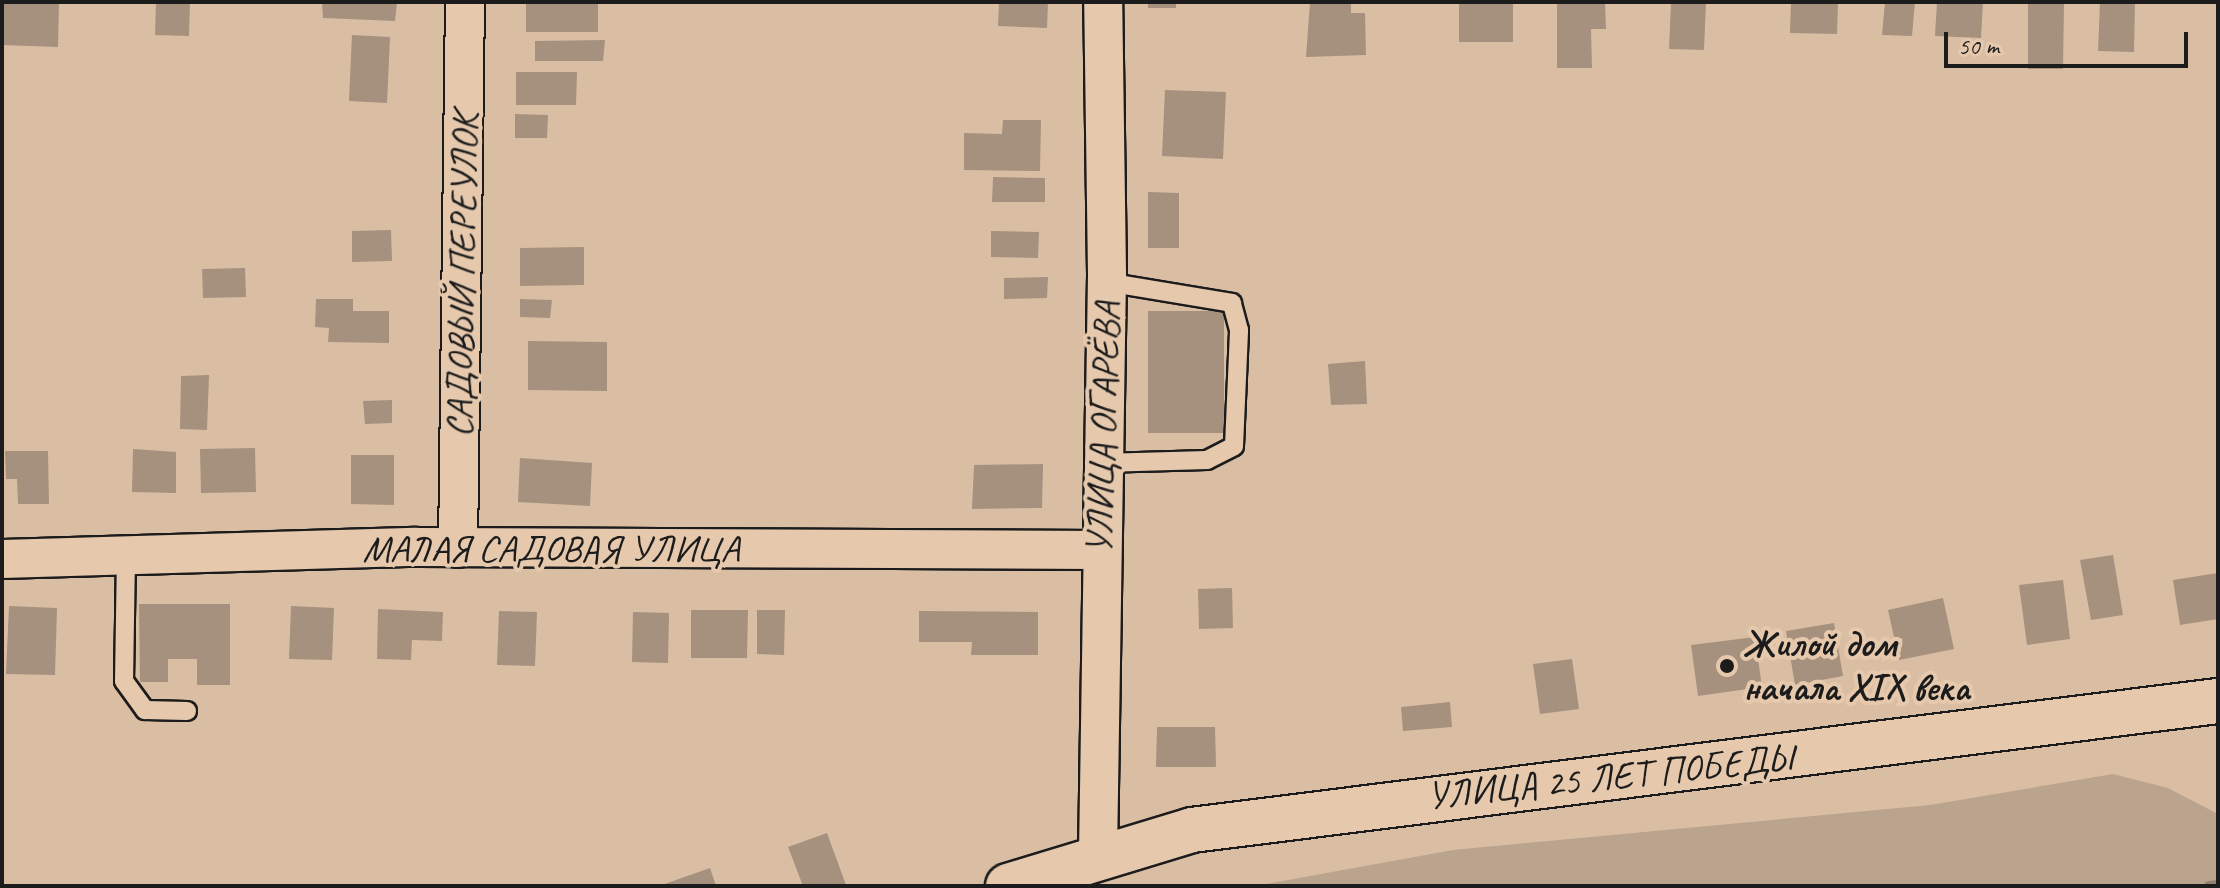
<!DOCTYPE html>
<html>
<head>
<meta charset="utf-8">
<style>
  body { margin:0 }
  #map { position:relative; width:2220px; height:888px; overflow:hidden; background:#dabea4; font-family:Caveat,sans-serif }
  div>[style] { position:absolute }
  .green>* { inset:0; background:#baa48e }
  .stream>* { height:10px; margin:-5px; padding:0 5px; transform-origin:5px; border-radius:5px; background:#918071 }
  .building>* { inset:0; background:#a5917e }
  .roads { filter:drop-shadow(2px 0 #1c1c1c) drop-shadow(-2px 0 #1c1c1c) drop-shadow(0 2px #1c1c1c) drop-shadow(0 -2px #1c1c1c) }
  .service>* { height:18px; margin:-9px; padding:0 9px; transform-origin:9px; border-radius:9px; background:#e6c9ad }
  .minor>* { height:38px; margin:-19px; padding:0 19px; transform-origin:19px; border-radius:19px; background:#e6c9ad }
  .secondary>* { height:44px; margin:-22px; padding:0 22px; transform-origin:22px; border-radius:22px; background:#e6c9ad }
  .dots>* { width:22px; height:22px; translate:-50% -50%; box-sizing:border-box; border:4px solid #e6c9ad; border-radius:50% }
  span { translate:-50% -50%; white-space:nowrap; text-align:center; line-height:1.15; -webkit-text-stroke:8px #e6c9ad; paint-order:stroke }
  .street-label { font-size:38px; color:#1c1c1c }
  .poi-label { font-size:38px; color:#1c1c1c; font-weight:700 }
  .left { translate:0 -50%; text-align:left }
  .frame { position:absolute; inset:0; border:4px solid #1c1c1c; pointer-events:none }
  .scale { position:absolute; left:1944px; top:32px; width:244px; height:36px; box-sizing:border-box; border:4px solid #1c1c1c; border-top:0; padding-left:10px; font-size:24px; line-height:28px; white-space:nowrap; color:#1c1c1c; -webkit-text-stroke:6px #e6c9ad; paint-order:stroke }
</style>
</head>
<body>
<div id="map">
  <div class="green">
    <i style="clip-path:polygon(2113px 774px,2168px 788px,2218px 814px,2218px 886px,1255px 886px,1453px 850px,1930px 805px)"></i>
  </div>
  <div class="stream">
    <i style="left:2209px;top:886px;width:9px;rotate:-6deg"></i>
  </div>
  <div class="building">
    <i style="clip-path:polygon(2px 2px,59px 2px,58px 47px,2px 45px)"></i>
    <i style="clip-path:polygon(156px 2px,190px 2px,189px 36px,155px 35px)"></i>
    <i style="clip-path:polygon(322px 2px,397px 2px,395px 21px,323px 18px)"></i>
    <i style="clip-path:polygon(526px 2px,598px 2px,598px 32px,526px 32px)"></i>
    <i style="clip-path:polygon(999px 2px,1048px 2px,1047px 28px,998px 26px)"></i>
    <i style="clip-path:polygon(1148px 2px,1176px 2px,1176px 8px,1148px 8px)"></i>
    <i style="clip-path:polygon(1310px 2px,1351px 2px,1351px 13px,1365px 13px,1366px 55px,1306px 57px)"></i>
    <i style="clip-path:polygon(1459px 2px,1513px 2px,1513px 42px,1459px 42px)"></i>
    <i style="clip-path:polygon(1557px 2px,1605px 2px,1606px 29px,1591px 29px,1592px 68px,1557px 68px)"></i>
    <i style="clip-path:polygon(1671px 2px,1706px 2px,1704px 50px,1669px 49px)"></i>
    <i style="clip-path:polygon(1791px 2px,1838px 2px,1837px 34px,1790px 33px)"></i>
    <i style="clip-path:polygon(1885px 2px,1915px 2px,1912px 36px,1882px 35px)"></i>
    <i style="clip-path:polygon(1937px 2px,1983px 2px,1981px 38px,1935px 36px)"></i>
    <i style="clip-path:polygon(2028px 2px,2064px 2px,2063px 69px,2028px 69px)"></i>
    <i style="clip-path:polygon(2100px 2px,2135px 2px,2134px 52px,2098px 51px)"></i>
    <i style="clip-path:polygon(352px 35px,390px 37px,387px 103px,349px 101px)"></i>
    <i style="clip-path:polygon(605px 40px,603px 61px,535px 61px,535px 41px)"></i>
    <i style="clip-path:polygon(516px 72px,577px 72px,576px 105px,516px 105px)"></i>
    <i style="clip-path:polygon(1165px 90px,1226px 92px,1223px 159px,1162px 156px)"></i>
    <i style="clip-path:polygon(515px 114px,548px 115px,547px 138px,515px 138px)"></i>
    <i style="clip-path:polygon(1003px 120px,1041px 120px,1040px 171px,964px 170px,964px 133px,1002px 134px)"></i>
    <i style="clip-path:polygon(993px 177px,1045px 178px,1045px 202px,992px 202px)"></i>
    <i style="clip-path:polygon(1148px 192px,1179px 193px,1179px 248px,1148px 248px)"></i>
    <i style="clip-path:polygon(391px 230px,392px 261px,352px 262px,352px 231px)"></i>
    <i style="clip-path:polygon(991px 231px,1039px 232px,1038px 258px,991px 257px)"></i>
    <i style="clip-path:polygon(584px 247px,584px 285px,520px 286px,520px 248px)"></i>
    <i style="clip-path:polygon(245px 268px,246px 297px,203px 298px,202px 269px)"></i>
    <i style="clip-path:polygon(1048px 277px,1047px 298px,1004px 299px,1004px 278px)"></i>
    <i style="clip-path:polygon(316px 299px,353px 299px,353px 311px,389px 311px,389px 343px,328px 342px,329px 328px,315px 327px)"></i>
    <i style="clip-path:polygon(520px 299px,552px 300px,550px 318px,520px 317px)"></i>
    <i style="clip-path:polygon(1148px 311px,1224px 311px,1224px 433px,1148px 433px)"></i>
    <i style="clip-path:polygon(528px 341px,607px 342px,607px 391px,528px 390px)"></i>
    <i style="clip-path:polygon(1365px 361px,1367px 404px,1331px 405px,1328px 364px)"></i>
    <i style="clip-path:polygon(209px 375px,207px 430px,180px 429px,181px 376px)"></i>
    <i style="clip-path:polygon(392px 400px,392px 423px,365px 424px,363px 401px)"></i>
    <i style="clip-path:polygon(255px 448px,256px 492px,201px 493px,200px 449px)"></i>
    <i style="clip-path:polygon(133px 449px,176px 452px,176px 493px,132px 492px)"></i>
    <i style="clip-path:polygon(5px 451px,48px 451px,49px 504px,18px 504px,17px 479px,6px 479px)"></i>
    <i style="clip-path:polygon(351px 455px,394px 455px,394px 505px,351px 504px)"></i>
    <i style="clip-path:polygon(520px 458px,592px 463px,590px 506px,518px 502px)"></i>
    <i style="clip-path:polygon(1043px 464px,1042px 508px,972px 509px,974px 465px)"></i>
    <i style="clip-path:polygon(2113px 555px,2123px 615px,2091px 620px,2080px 560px)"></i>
    <i style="clip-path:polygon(2218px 573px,2218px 619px,2180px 625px,2173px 580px)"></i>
    <i style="clip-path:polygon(2063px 580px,2070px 639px,2027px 645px,2019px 585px)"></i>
    <i style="clip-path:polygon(1232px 588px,1233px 628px,1199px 629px,1198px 589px)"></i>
    <i style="clip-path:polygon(1943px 598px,1954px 649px,1899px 660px,1888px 610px)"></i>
    <i style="clip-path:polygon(139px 604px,230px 604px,230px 685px,197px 685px,197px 659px,168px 659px,168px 682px,140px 682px)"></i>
    <i style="clip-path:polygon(9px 606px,57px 608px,55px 675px,6px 674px)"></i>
    <i style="clip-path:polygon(291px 606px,334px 608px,332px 660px,289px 659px)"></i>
    <i style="clip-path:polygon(378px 609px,443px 612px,442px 641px,412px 640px,411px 660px,377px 659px)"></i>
    <i style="clip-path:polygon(691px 610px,748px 610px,747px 658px,691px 658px)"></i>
    <i style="clip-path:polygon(757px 610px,785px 610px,784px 655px,757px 654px)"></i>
    <i style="clip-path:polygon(499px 611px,537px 612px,535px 666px,497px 665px)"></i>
    <i style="clip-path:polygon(919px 611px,1038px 612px,1038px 655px,971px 655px,972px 642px,919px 642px)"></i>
    <i style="clip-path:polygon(633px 612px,669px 613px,668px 663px,632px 662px)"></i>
    <i style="clip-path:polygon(1834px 623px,1843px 676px,1795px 685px,1786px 631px)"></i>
    <i style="clip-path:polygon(1755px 637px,1762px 687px,1698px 696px,1691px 645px)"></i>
    <i style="clip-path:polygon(1572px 659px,1579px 709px,1540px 714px,1533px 664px)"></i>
    <i style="clip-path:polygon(1450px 702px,1452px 727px,1403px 731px,1401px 707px)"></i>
    <i style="clip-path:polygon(1157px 727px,1215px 727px,1216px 767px,1156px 767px)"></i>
    <i style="clip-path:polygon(827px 833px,846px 885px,803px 886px,788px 847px)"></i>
    <i style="clip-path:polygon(710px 868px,716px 886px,659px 886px)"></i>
  </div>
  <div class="roads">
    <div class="service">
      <i style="left:1102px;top:463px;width:105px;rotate:-1.6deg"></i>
      <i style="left:1207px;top:460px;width:30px;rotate:-27deg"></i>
      <i style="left:1234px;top:446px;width:116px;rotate:-87.5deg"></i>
      <i style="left:1239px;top:330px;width:28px;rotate:-105deg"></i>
      <i style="left:1232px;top:303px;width:127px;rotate:-170.5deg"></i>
      <i style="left:126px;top:555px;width:126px;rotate:90.9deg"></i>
      <i style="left:124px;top:681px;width:36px;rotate:54deg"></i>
      <i style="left:145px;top:710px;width:42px;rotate:1.4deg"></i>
    </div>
    <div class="minor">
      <i style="left:458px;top:548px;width:546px;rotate:-89.27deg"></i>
      <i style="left:2px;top:559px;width:414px;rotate:-1.7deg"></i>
      <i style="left:416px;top:547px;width:683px;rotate:0.25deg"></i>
      <i style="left:1098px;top:855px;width:581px;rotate:-89.11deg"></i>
      <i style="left:1107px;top:274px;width:272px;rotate:-90.8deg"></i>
    </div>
    <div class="secondary">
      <i style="left:1008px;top:886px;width:192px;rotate:-16.9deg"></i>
      <i style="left:1192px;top:830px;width:1034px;rotate:-7.17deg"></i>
    </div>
  </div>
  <div class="dots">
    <i style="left:1727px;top:666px;background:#1c1c1c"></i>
  </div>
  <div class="street-label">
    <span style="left:462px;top:275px;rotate:-89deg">САДОВЫЙ ПЕРЕУЛОК</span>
    <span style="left:1103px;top:428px;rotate:-88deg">УЛИЦА ОГАРЁВА</span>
    <span style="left:551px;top:549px">МАЛАЯ САДОВАЯ УЛИЦА</span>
    <span style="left:1610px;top:777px;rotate:-6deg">УЛИЦА 25 ЛЕТ ПОБЕДЫ</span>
  </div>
  <div class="poi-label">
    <span class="left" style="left:1743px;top:666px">Жилой дом<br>начала XIX века</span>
  </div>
  <div class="frame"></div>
  <div class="scale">50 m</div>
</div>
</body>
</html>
